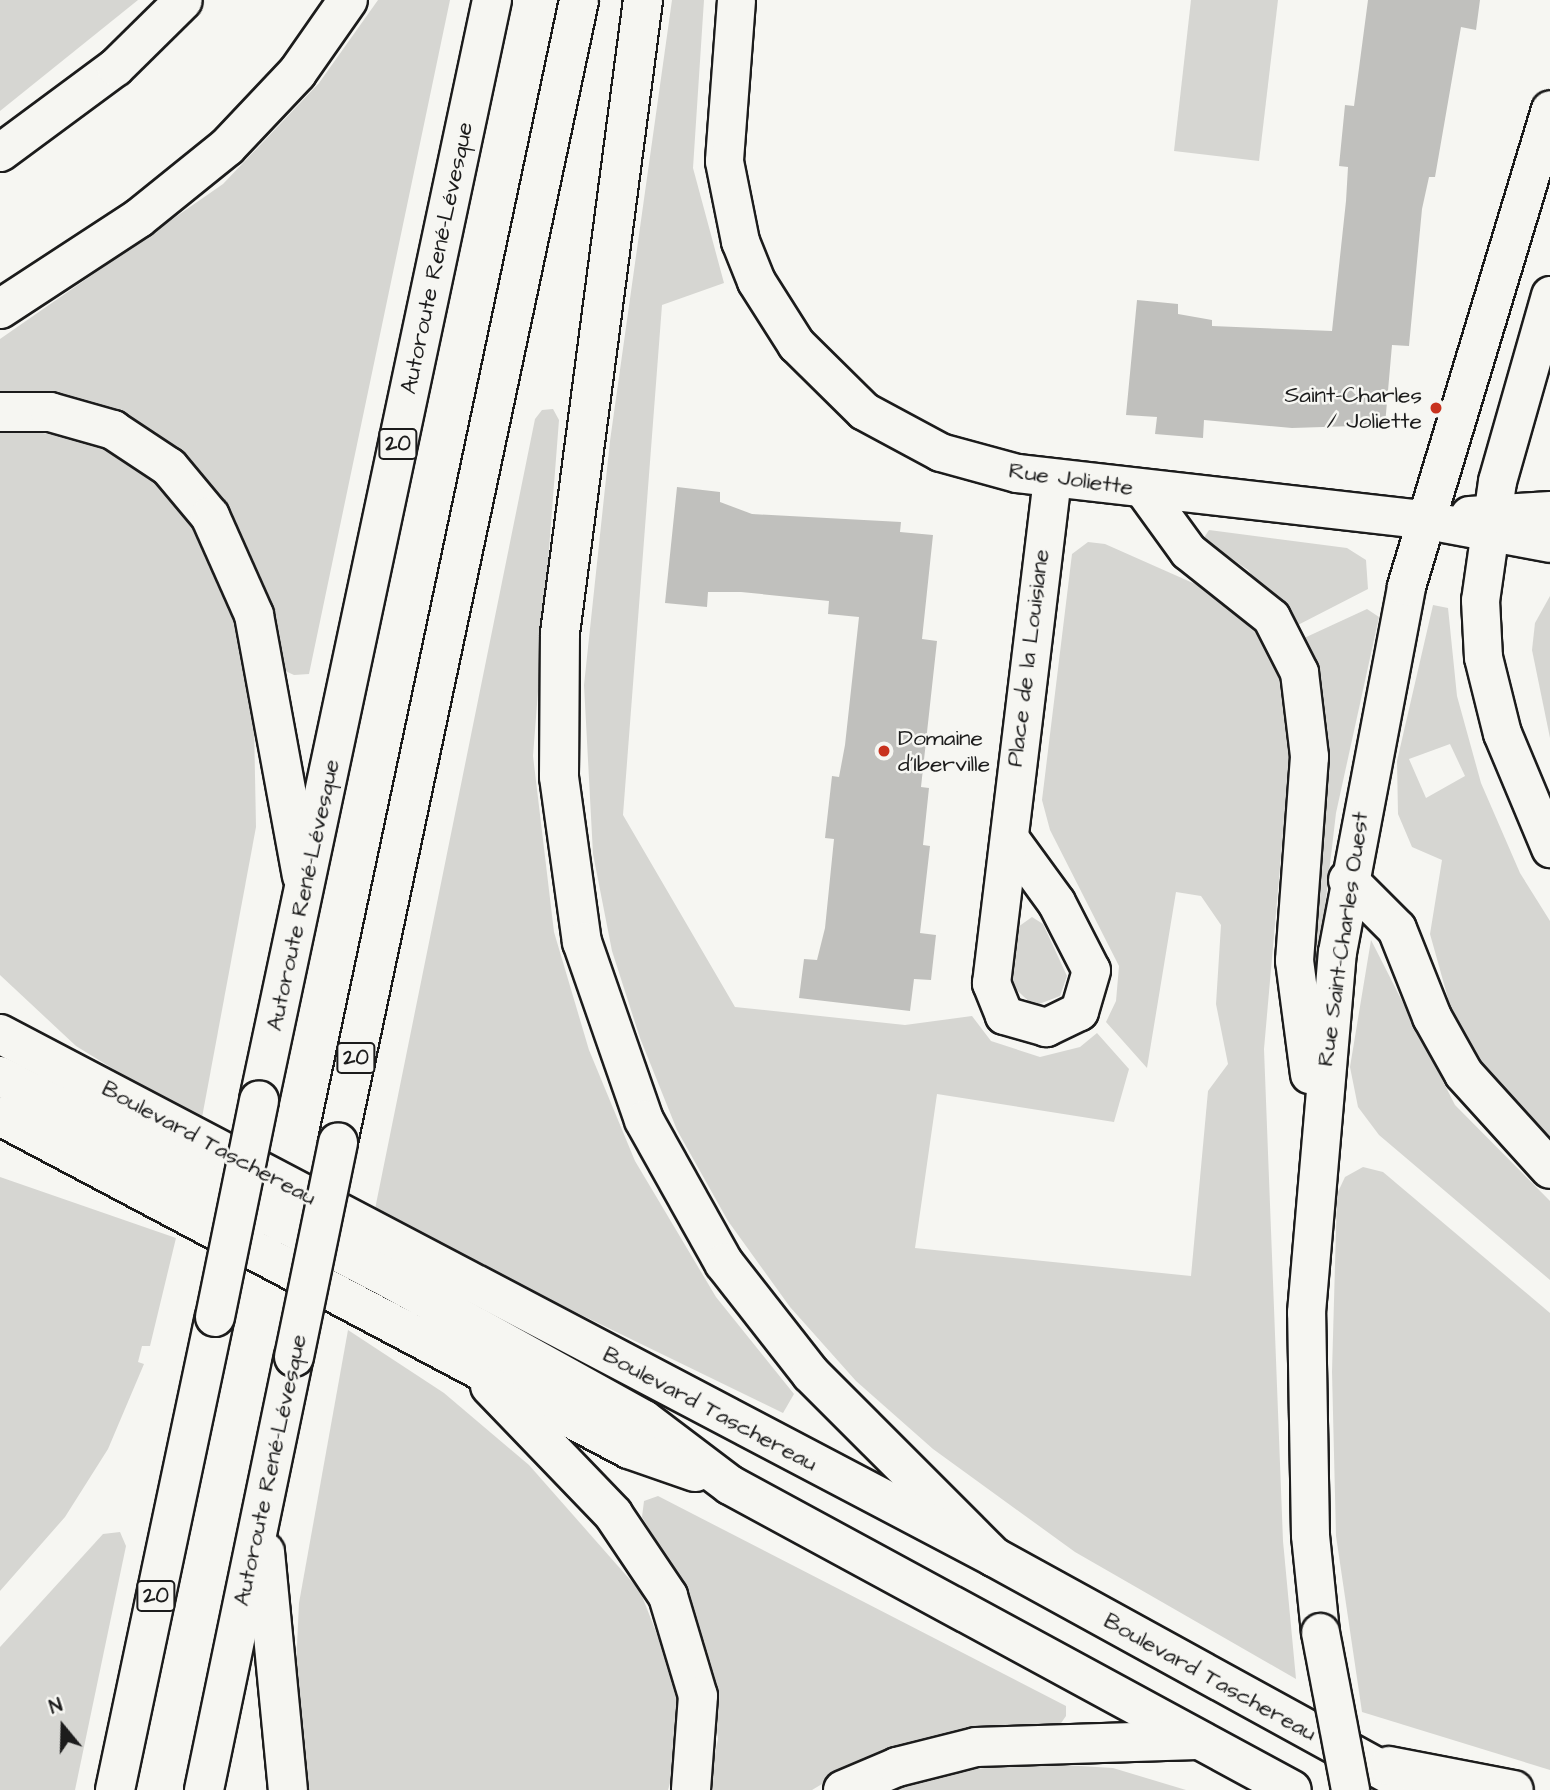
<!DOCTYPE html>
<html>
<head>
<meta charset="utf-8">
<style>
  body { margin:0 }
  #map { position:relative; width:1550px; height:1790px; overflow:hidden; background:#f6f6f2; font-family:"Architects Daughter",sans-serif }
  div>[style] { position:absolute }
  .green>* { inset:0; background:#d6d6d2 }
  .building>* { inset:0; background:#c0c0bd }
  .roads { filter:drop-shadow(2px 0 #1c1c1c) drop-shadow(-2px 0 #1c1c1c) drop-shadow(0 2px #1c1c1c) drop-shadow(0 -2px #1c1c1c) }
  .minor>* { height:37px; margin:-18.5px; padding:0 18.5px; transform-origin:18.5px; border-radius:18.5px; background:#f6f6f2 }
  .highway>* { height:38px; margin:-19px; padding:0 19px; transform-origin:19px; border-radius:19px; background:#f6f6f2 }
  .bridges { filter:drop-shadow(2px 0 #1c1c1c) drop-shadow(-2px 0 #1c1c1c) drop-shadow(0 2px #1c1c1c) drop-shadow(0 -2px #1c1c1c) }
  .minor-bridge>* { height:37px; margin:-18.5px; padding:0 18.5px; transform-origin:18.5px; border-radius:18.5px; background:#f6f6f2 }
  .highway-bridge>* { height:38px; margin:-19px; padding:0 19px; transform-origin:19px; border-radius:19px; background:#f6f6f2 }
  .dots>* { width:19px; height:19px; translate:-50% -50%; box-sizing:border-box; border:4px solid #f6f6f2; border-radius:50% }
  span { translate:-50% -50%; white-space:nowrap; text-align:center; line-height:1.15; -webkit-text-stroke:5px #f6f6f2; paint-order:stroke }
  .shield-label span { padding:2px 5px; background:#f6f6f2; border:2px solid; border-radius:5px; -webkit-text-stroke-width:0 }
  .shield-label { font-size:21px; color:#1c1c1c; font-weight:700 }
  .street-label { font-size:23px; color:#1c1c1c }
  .poi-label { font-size:23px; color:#1c1c1c }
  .right { translate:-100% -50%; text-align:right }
  .left { translate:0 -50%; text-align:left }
  .north { position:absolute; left:28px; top:1692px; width:70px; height:70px; -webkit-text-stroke:5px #f6f6f2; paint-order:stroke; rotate:341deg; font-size:19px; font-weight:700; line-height:28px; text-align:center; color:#1c1c1c }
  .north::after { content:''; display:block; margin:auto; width:24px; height:32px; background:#1c1c1c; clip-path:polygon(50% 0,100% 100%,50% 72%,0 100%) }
</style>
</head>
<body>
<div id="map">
  <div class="green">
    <i style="clip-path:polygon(0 0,138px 0,0 111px)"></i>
    <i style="clip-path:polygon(378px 0,450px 0,309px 674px,294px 675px,283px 670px,243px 539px,192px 463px,122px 414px,92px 403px,0 396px,0 339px,223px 184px,319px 83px)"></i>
    <i style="clip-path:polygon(672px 0,704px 0,693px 168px,724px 283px,662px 305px,623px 815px,735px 1007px,905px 1025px,972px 1016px,991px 1041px,1040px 1057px,1080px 1047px,1097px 1033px,1129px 1069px,1114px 1122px,937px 1094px,915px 1248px,1191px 1276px,1208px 1091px,1228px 1064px,1216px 1004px,1221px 925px,1201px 896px,1176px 892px,1147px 1068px,1106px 1022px,1116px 1001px,1119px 966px,1050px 830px,1042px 800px,1072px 554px,1088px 542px,1105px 544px,1211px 591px,1263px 640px,1281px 680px,1290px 754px,1264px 1049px,1283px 1541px,1296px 1679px,1075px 1552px,933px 1449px,856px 1381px,790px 1307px,728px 1221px,677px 1130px,640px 1038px,612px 951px,593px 854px,584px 685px,610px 441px)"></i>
    <i style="clip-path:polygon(1191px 0,1278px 0,1259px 161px,1174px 151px)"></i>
    <i style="clip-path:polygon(553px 409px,559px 420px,533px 756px,554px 932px,589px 1050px,635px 1161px,716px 1297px,794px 1394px,783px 1413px,374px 1214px,535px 419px,542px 410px)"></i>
    <i style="clip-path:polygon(26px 430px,92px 442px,156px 479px,201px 539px,240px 636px,254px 724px,256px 827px,201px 1123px,76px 1046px,0 975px,0 432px)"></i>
    <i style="clip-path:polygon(1209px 530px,1347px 548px,1366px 560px,1368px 589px,1294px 627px,1248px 570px,1203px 539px)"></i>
    <i style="clip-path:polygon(1550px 596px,1550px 738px,1532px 650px,1535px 623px)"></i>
    <i style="clip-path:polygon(evenodd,1433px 605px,1448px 608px,1457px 696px,1481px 783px,1520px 873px,1550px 921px,1550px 1143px,1475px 1057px,1449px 1002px,1430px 934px,1442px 860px,1412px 847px,1398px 814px,1397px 761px,1433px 605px,1450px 744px,1465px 776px,1426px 798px,1409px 759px,1450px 744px)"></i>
    <i style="clip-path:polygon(1367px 609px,1379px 617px,1336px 813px,1319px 958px,1307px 957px,1326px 733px,1318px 681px,1302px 639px)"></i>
    <i style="clip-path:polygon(1032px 917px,1043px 924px,1067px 976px,1060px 996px,1034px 1006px,1011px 985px,1018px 927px)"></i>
    <i style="clip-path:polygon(1371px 940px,1455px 1105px,1550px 1201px,1550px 1280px,1379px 1135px,1358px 1107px,1350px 1067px)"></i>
    <i style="clip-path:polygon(1363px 1167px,1383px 1172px,1550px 1313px,1550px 1770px,1362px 1712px,1336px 1536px,1332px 1372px,1337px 1194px,1345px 1177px)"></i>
    <i style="clip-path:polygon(0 1177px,176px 1238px,150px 1346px,142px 1346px,138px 1362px,144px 1364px,108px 1449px,65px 1517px,0 1591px)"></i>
    <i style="clip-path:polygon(348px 1330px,444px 1393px,529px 1465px,640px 1591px,676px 1683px,679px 1751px,668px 1790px,308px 1790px,295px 1688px,299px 1603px)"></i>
    <i style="clip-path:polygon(658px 1496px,1066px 1706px,1066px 1716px,1059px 1726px,1000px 1727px,837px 1775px,812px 1790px,707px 1790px,718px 1739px,711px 1672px,670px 1563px,642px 1517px,644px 1501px)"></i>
    <i style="clip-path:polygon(120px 1532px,126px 1546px,75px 1790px,0 1790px,0 1647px,103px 1534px)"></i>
    <i style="clip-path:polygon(1030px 1763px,1113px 1768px,1186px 1790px,894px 1790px,949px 1772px)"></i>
  </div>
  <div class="building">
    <i style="clip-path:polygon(1368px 0,1480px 0,1476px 30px,1461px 27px,1435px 177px,1429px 177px,1422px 209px,1409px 346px,1392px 345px,1385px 425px,1292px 428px,1204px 420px,1203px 438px,1155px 434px,1157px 417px,1126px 415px,1137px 300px,1178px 304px,1178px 314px,1212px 320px,1212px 326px,1332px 331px,1346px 201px,1348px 167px,1339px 166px,1345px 105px,1354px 106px)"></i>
    <i style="clip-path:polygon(677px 487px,720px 492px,720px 502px,752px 514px,901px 522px,900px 532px,933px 535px,922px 639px,937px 641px,921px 787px,929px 788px,923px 845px,930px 846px,920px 933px,936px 935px,931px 980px,914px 979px,910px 1011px,799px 998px,804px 959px,817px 960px,825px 928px,834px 839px,825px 838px,832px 776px,839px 777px,845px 745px,859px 617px,828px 614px,829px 601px,741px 592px,708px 592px,707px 607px,665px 603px)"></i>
  </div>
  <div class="roads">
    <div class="minor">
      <i style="left:736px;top:0;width:161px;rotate:94.3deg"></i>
      <i style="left:724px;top:161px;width:82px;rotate:78.7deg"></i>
      <i style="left:740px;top:241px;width:43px;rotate:68.2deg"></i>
      <i style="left:756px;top:281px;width:75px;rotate:57.6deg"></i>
      <i style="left:796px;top:344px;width:95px;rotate:44.6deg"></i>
      <i style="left:864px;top:411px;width:86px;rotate:28.3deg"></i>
      <i style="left:940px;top:452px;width:80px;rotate:15.3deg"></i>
      <i style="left:1017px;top:473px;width:413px;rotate:6.5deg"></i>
      <i style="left:1427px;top:520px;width:125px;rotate:10.6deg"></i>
      <i style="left:0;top:152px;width:143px;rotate:-36.5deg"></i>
      <i style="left:115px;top:67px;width:95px;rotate:-44.6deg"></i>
      <i style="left:1550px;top:295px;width:193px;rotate:105.9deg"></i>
      <i style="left:1497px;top:481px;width:120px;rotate:98.1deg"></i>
      <i style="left:1480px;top:600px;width:57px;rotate:87deg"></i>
      <i style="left:1483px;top:657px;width:78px;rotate:76deg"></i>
      <i style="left:1502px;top:733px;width:125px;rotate:67.3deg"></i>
      <i style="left:1143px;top:489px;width:77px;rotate:54deg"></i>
      <i style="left:1188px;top:551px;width:106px;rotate:38.5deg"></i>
      <i style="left:1271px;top:617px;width:62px;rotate:63deg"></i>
      <i style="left:1299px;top:672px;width:85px;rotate:83.2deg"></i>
      <i style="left:1309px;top:756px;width:205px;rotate:94.2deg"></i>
      <i style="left:1294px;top:960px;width:115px;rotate:82.5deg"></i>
      <i style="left:1469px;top:515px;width:81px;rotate:-3.5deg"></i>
      <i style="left:1010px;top:839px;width:78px;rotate:53.9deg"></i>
      <i style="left:1056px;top:902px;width:76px;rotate:62.8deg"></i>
      <i style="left:1091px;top:970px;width:43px;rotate:106.3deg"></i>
      <i style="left:1079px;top:1011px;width:37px;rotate:154deg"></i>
      <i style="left:1046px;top:1027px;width:44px;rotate:-164.1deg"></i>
      <i style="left:1004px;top:1015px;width:35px;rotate:-112deg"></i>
      <i style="left:991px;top:983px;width:509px;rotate:-83.11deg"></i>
      <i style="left:1320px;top:1632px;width:98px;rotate:-95.9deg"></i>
      <i style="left:1310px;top:1535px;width:223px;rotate:-91deg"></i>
      <i style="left:1306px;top:1312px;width:361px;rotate:-85.1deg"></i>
      <i style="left:1337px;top:952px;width:372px;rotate:-79.3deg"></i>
      <i style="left:1406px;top:586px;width:498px;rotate:-73.2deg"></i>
    </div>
    <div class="highway">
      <i style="left:643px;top:0;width:638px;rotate:97.47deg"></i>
      <i style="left:560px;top:633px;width:144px;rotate:90.4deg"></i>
      <i style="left:559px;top:777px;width:167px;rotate:82.1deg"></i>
      <i style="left:582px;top:942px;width:188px;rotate:70.8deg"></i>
      <i style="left:644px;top:1120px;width:164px;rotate:60.8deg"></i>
      <i style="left:724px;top:1263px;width:141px;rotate:51.9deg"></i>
      <i style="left:811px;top:1374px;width:259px;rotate:45deg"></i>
      <i style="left:0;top:309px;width:166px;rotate:-33.2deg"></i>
      <i style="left:139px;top:218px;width:113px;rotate:-38.9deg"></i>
      <i style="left:227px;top:147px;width:102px;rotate:-46.6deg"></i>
      <i style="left:297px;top:73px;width:89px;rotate:-55.1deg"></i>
      <i style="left:0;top:412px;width:50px"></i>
      <i style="left:50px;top:412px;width:66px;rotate:15.9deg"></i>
      <i style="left:113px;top:430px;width:67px;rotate:33.5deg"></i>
      <i style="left:169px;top:467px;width:64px;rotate:50.1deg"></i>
      <i style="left:210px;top:516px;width:108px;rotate:66deg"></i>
      <i style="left:254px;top:615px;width:265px;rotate:79.6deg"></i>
      <i style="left:1348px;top:880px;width:69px;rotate:45deg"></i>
      <i style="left:1397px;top:929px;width:95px;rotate:68.3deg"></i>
      <i style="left:1432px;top:1017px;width:65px;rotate:60.7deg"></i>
      <i style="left:1464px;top:1074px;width:128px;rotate:47.8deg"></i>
      <i style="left:0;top:1034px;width:1123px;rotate:27.75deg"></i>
      <i style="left:994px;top:1557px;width:483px;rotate:28.8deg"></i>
      <i style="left:0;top:1076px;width:427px;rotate:27.5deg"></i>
      <i style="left:379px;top:1273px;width:303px;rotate:29deg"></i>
      <i style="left:644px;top:1420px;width:108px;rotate:37.1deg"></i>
      <i style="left:730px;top:1485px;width:639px;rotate:28.49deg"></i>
      <i style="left:259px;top:1100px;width:1124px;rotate:-78.04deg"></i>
      <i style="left:0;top:1116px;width:712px;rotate:27.9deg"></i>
      <i style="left:629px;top:1449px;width:70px;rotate:19.2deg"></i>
      <i style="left:338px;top:1142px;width:1167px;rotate:-78.08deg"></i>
      <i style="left:490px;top:1386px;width:178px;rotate:46.1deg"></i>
      <i style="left:613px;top:1514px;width:99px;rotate:56.1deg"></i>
      <i style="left:668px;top:1596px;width:104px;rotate:73.3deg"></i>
      <i style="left:698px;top:1696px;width:94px;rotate:94.3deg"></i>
      <i style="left:265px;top:1552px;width:239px;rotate:84.5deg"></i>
      <i style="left:1389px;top:1766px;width:127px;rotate:10.9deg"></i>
      <i style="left:115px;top:1790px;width:483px;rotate:-78.1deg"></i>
      <i style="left:204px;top:1790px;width:442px;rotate:-78.3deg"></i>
      <i style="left:843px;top:1790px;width:59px;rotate:-23.1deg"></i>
      <i style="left:897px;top:1767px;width:81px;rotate:-14.2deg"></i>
      <i style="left:976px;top:1747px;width:221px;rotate:-1.8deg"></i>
    </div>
  </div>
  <div class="bridges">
    <div class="minor-bridge">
      <i style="left:1320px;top:1632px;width:161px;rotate:79.2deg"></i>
    </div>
    <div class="highway-bridge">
      <i style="left:215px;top:1317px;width:221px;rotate:-78.5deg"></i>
      <i style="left:294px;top:1357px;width:219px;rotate:-78.4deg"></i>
    </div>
  </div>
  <div class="dots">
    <i style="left:1436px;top:408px;background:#c8321e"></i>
    <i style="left:884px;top:751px;background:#c8321e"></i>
  </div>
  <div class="shield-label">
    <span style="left:398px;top:444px">20</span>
    <span style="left:356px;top:1058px">20</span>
    <span style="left:156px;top:1596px">20</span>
  </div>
  <div class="street-label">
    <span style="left:437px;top:258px;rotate:-78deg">Autoroute René-Lévesque</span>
    <span style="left:1071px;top:479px;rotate:8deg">Rue Joliette</span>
    <span style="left:1028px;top:658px;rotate:-83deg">Place de la Louisiane</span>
    <span style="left:303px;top:895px;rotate:-78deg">Autoroute René-Lévesque</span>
    <span style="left:1343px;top:939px;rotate:-82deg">Rue Saint-Charles Ouest</span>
    <span style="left:209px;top:1143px;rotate:28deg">Boulevard Taschereau</span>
    <span style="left:710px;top:1409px;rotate:28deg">Boulevard Taschereau</span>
    <span style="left:270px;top:1470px;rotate:-78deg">Autoroute René-Lévesque</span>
    <span style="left:1210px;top:1677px;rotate:29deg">Boulevard Taschereau</span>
  </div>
  <div class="poi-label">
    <span class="right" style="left:1422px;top:408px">Saint-Charles<br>/ Joliette</span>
    <span class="left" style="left:898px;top:751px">Domaine<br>d'Iberville</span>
  </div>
  <div class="north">N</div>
</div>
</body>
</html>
